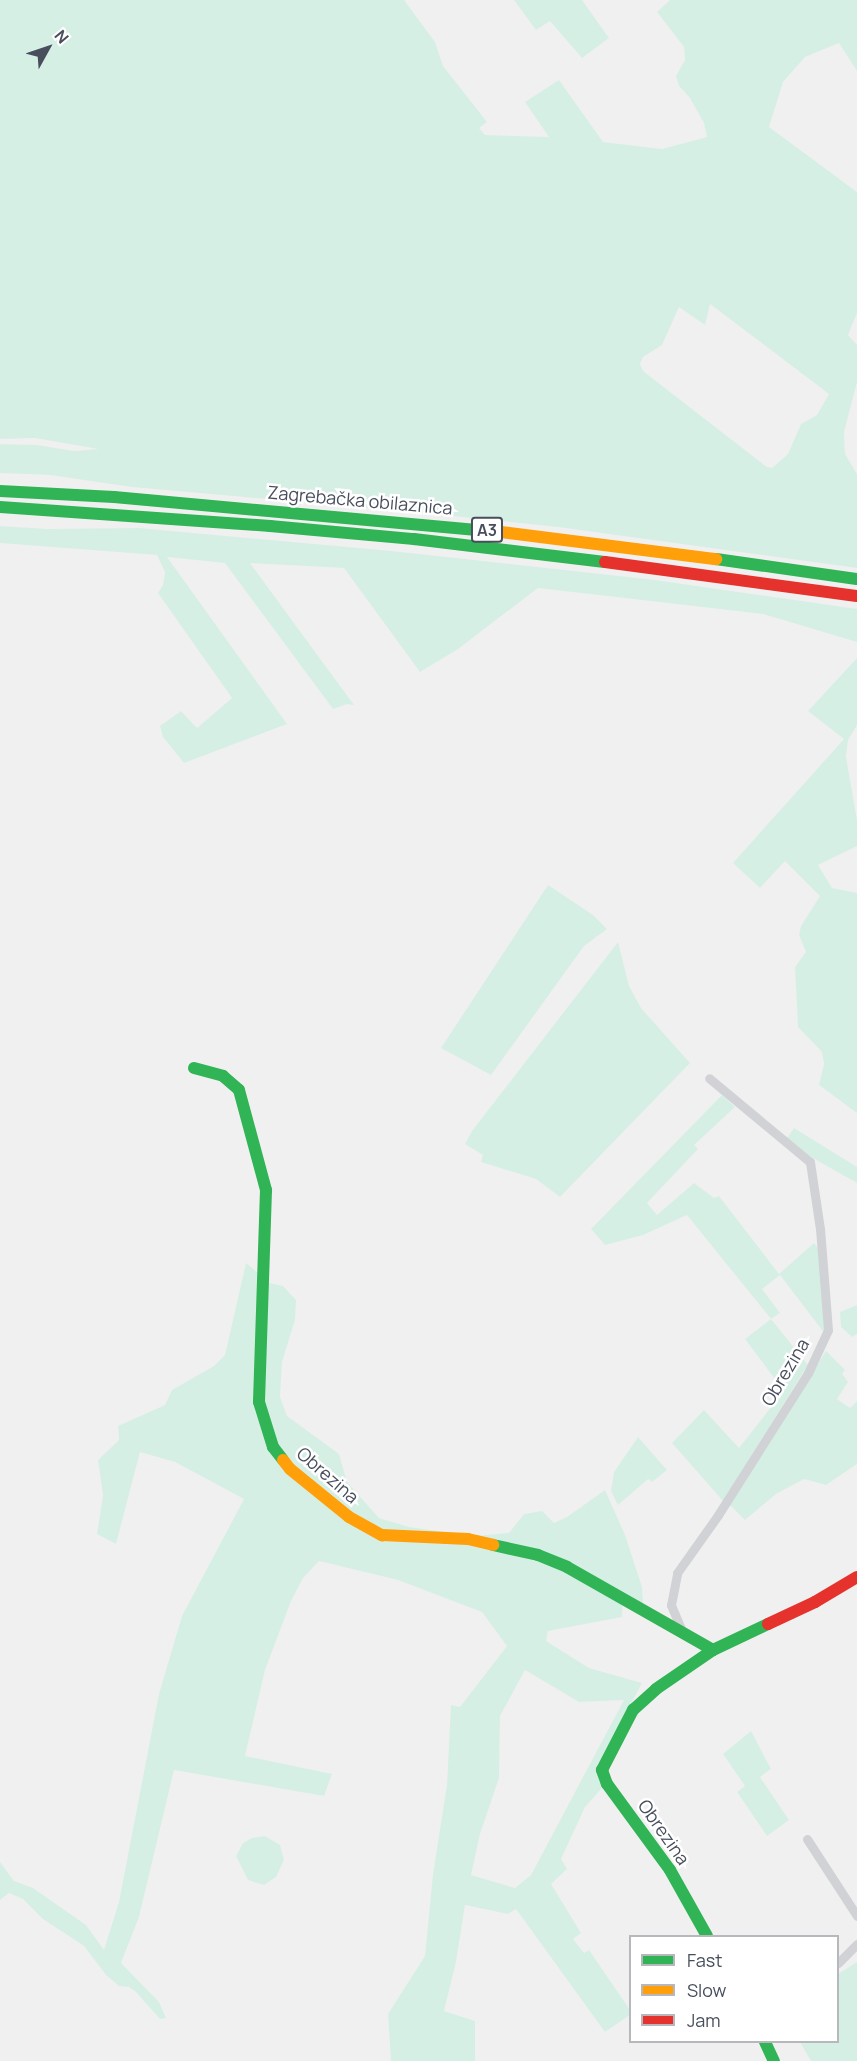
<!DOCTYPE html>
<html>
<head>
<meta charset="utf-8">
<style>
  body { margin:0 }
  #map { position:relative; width:857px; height:2061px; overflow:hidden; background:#f1f0f0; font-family:Manrope,sans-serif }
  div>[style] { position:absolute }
  .green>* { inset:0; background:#d6efe5 }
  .street>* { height:9px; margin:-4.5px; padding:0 4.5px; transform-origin:4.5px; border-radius:4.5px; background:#d1d2d6 }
  .fast>* { height:12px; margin:-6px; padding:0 6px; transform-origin:6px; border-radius:6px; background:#30b455 }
  .slow>* { height:12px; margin:-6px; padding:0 6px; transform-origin:6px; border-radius:6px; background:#ff9f0a }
  .jam>* { height:12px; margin:-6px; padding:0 6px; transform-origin:6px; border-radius:6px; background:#e5322d }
  span { translate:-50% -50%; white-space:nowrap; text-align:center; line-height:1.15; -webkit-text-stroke:5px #fff; paint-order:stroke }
  .shield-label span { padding:2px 4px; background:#fff; border:2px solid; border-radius:4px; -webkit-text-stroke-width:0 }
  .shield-label { font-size:16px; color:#484e5c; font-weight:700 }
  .street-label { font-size:18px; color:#484e5c }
  .legend { position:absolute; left:629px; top:1935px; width:210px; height:108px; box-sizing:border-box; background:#fff; border:2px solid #b6b8be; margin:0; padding:8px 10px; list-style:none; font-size:18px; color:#484e5c }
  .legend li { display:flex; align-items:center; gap:12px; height:30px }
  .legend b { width:30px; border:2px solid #b6b8be }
  .north { position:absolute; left:18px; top:18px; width:60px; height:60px; -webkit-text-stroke:4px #fff; paint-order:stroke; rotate:50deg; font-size:16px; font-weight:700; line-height:24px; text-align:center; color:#484e5c }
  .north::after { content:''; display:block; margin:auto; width:21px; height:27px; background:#484e5c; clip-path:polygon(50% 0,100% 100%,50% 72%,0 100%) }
</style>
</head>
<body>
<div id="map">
  <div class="green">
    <i style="clip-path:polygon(evenodd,0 0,404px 0,435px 42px,443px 66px,487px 122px,479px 128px,485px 135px,549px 137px,525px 102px,559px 80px,603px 142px,662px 149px,707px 137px,704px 123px,690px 98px,679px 86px,676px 76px,685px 60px,684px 47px,657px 12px,670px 0,857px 0,857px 71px,839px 43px,805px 57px,783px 82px,769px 127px,857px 192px,857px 313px,848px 335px,857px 345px,857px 382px,844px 432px,845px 454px,857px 474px,857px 568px,558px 527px,405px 511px,132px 487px,50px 475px,0 473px,0 444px,37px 445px,74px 451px,98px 449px,35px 438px,0 439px,0 0,710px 304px,829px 394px,817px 415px,801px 424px,788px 454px,772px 468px,767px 467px,643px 371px,640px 364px,643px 357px,662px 345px,679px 307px,705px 325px,710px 304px)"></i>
    <i style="clip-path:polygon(514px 0,582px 0,609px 38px,582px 58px,550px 21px,536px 30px)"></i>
    <i style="clip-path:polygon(0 526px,47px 529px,139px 528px,392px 551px,655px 580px,857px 609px,857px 642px,763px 614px,538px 588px,458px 649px,420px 672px,344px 568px,250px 563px,354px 705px,347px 704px,333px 709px,225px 563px,167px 557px,287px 724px,184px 763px,163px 737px,160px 726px,181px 711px,197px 728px,232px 698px,158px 593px,163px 585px,165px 572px,157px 555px,0 543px)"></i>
    <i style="clip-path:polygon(857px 658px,857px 725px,848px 740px,846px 757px,857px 820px,857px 846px,818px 865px,832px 888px,857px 893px,857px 1113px,819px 1085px,824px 1064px,822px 1052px,798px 1027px,795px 967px,806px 952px,799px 935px,801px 926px,820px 896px,785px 861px,760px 888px,733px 863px,844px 739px,808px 711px)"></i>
    <i style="clip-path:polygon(548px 885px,593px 915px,607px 929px,584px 946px,491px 1075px,441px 1048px)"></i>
    <i style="clip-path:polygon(618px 942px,629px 986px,641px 1008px,690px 1063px,560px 1197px,536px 1179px,481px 1162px,483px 1155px,465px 1144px,472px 1131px)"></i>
    <i style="clip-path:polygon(722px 1095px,735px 1107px,694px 1145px,698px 1149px,647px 1203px,657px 1215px,694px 1183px,714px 1198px,719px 1196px,779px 1274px,814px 1243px,819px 1249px,825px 1334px,780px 1275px,762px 1289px,780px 1313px,771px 1319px,808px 1365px,723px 1501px,672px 1443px,704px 1410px,739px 1448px,784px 1391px,745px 1339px,771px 1319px,687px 1215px,643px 1235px,605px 1245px,591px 1229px)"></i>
    <i style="clip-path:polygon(794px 1128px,857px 1167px,857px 1183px,811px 1157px,787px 1138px)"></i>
    <i style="clip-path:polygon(evenodd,246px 1263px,270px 1283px,283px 1286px,296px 1300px,295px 1320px,282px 1362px,280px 1397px,287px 1416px,339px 1454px,347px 1482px,379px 1518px,409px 1527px,474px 1536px,509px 1533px,524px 1514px,542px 1511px,554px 1523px,567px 1517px,605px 1490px,625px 1535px,642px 1587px,643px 1603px,623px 1597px,622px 1617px,548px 1631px,546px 1641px,589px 1668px,642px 1683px,596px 1770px,603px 1787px,585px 1807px,561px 1859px,567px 1869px,551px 1884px,581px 1933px,573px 1939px,584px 1953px,589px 1950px,630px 2010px,630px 2015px,605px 2032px,516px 1909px,508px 1914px,465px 1905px,456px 1962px,444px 2011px,475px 2021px,475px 2061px,391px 2061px,388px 2014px,425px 1956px,433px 1874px,447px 1785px,451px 1705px,460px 1707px,507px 1646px,482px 1612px,398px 1580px,319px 1561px,303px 1578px,291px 1601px,265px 1670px,245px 1756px,332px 1774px,324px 1796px,174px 1770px,139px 1917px,121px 1963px,159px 2002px,166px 2018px,160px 2019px,136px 1992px,129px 1987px,119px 1986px,106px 1975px,84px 1946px,43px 1919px,23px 1899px,9px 1893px,0 1900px,0 1862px,14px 1881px,33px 1888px,86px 1925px,104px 1950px,119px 1902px,159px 1694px,182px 1616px,244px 1499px,175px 1462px,140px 1452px,116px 1544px,97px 1534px,103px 1495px,98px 1460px,119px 1440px,118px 1426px,165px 1405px,172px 1390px,214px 1366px,225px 1355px,246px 1263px,525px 1670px,579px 1702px,624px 1700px,531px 1875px,515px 1888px,471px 1875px,480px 1834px,499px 1778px,500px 1716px,525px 1670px)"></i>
    <i style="clip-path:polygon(857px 1305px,857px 1334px,852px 1337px,841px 1327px,840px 1312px)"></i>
    <i style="clip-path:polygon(826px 1351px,845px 1370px,842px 1374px,848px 1382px,837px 1399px,850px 1408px,857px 1401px,857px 1464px,826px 1485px,804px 1479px,776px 1494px,745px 1520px,729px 1504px)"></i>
    <i style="clip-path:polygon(638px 1437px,667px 1470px,652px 1482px,648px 1479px,618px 1505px,611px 1491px,614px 1472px)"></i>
    <i style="clip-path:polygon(751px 1731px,771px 1769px,760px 1777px,789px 1820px,767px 1836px,737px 1792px,745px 1786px,723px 1754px)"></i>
    <i style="clip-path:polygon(265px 1836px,280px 1845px,284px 1860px,276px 1877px,264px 1885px,248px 1880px,236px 1856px,243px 1843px,252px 1838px)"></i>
    <i style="clip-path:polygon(857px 1962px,857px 2061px,811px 2061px,800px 2042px,838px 2042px,838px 1974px)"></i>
  </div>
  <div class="street">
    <i style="left:682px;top:1631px;width:28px;rotate:-113deg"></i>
    <i style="left:671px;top:1605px;width:33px;rotate:-79deg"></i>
    <i style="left:677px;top:1573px;width:71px;rotate:-54.7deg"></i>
    <i style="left:718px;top:1515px;width:168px;rotate:-57.6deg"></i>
    <i style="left:808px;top:1373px;width:47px;rotate:-65.1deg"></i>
    <i style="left:828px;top:1330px;width:101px;rotate:-94.5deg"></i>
    <i style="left:820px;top:1229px;width:68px;rotate:-98.5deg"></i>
    <i style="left:810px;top:1162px;width:131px;rotate:-140.3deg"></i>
    <i style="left:807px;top:1839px;width:92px;rotate:57deg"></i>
    <i style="left:838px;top:1963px;width:27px;rotate:-45deg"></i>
  </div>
  <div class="fast">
    <i style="left:0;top:491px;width:114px;rotate:3deg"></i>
    <i style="left:114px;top:497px;width:389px;rotate:5.2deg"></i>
    <i style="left:0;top:507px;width:271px;rotate:4deg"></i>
    <i style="left:270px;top:526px;width:145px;rotate:5.2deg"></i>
    <i style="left:414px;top:539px;width:192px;rotate:6.9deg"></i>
    <i style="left:716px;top:559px;width:142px;rotate:8.1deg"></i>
    <i style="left:194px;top:1068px;width:30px;rotate:15deg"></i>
    <i style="left:223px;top:1076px;width:21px;rotate:41deg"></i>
    <i style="left:239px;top:1090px;width:104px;rotate:74.9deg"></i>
    <i style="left:266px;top:1190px;width:212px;rotate:91.9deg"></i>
    <i style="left:259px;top:1402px;width:47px;rotate:72.7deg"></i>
    <i style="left:273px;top:1447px;width:16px;rotate:52deg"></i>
    <i style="left:493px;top:1545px;width:46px;rotate:12.5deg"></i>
    <i style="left:538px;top:1555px;width:31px;rotate:22deg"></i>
    <i style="left:567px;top:1567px;width:168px;rotate:29.6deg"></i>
    <i style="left:707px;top:1936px;width:76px;rotate:-119.3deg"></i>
    <i style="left:670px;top:1870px;width:107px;rotate:-126.2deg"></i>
    <i style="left:607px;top:1784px;width:15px;rotate:-110deg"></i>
    <i style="left:602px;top:1770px;width:68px;rotate:-62.7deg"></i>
    <i style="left:633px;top:1710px;width:31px;rotate:-42deg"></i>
    <i style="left:656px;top:1689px;width:69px;rotate:-34.4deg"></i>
    <i style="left:713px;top:1650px;width:61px;rotate:-25.3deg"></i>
    <i style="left:765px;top:2042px;width:21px;rotate:65deg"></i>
  </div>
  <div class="slow">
    <i style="left:501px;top:532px;width:217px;rotate:7.2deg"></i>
    <i style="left:283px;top:1460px;width:11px;rotate:52deg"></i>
    <i style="left:290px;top:1469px;width:76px;rotate:39.1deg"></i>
    <i style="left:349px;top:1517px;width:38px;rotate:29deg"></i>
    <i style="left:382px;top:1535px;width:86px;rotate:2.7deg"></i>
    <i style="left:468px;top:1539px;width:26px;rotate:13deg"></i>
  </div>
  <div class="jam">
    <i style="left:605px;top:562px;width:254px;rotate:7.7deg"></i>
    <i style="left:768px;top:1624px;width:52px;rotate:-25.1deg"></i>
    <i style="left:815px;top:1602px;width:49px;rotate:-30.8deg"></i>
  </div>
  <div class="shield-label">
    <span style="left:487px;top:530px">A3</span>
  </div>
  <div class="street-label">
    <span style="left:360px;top:500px;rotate:5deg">Zagrebačka obilaznica</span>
    <span style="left:785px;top:1372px;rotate:-59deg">Obrezina</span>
    <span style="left:328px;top:1475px;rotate:41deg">Obrezina</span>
    <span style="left:664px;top:1832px;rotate:55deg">Obrezina</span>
  </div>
  <ul class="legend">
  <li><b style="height:8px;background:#30b455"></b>Fast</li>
  <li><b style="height:8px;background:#ff9f0a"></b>Slow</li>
  <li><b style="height:8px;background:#e5322d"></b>Jam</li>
  </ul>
  <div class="north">N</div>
</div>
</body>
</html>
